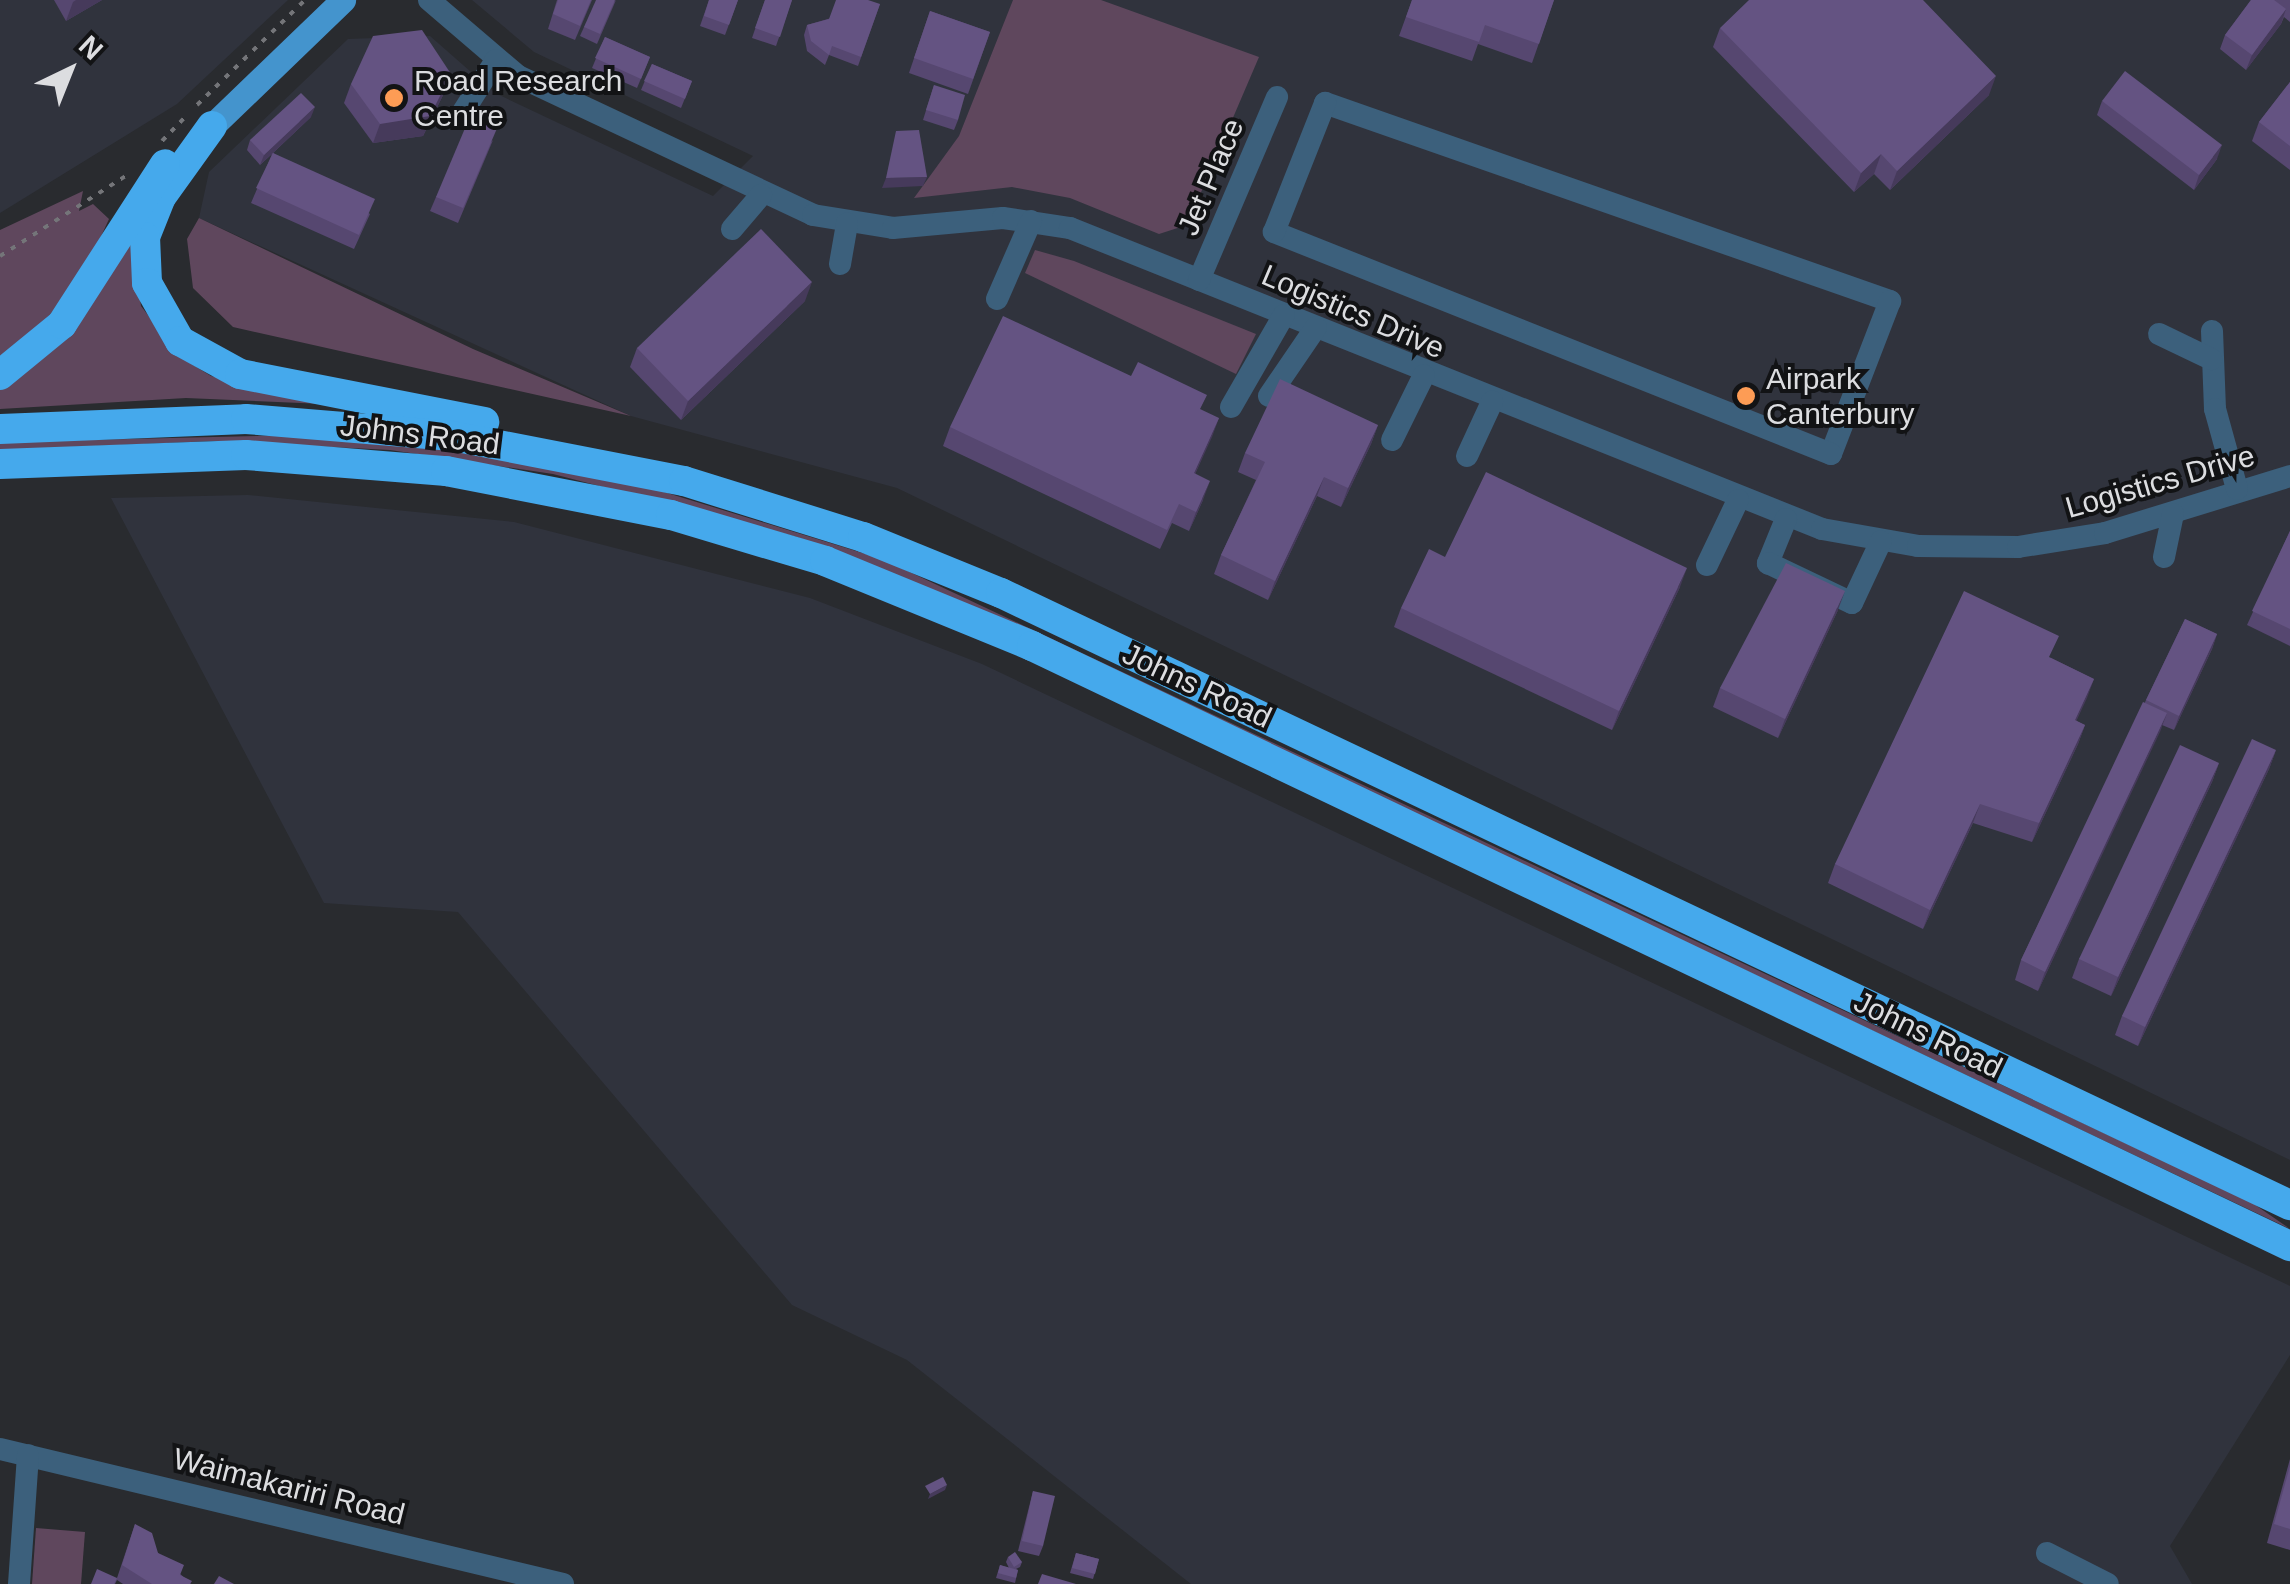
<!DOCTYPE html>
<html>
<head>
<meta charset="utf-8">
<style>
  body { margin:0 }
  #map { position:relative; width:2290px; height:1584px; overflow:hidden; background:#292b2f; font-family:Arial,sans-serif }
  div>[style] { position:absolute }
  .built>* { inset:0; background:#30333d }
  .green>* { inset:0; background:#5f475d }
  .path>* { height:4px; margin-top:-2px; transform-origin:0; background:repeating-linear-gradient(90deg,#747579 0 5px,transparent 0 13px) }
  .minor>* { height:22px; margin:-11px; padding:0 11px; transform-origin:11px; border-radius:11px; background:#3c607c }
  .major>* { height:25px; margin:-12.5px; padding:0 12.5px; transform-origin:12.5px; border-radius:12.5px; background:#4494cd }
  .highway>* { height:30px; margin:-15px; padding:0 15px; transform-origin:15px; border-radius:15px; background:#45a9ec }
  .wall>* { inset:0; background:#564770 }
  .shaded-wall>* { inset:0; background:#463a5b }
  .building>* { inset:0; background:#645382 }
  .dots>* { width:28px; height:28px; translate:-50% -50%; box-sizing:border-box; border:5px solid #121315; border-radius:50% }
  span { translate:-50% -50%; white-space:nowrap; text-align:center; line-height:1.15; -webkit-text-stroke:8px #121315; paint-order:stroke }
  .poi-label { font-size:30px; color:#dcdde0 }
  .left { translate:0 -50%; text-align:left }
  .street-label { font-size:30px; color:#dcdde0 }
  .north { position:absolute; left:20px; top:20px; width:100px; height:100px; -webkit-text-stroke:8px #121315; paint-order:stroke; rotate:43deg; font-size:28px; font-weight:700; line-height:40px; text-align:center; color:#dcdde0 }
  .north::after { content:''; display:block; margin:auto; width:35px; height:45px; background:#dcdde0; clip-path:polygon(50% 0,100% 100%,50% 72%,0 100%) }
</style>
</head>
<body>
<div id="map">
  <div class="built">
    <i style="clip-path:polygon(0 0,288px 0,177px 104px,0 213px)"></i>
    <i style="clip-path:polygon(472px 0,2290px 0,2290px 1160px,897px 488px,631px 416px,199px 218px,209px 172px,348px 39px,430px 36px,495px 93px,713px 196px,753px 156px,534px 52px)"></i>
    <i style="clip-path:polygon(248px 495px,514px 522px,810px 598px,982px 664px,2290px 1286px,2290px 1355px,2170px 1546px,2192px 1584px,1191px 1584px,907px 1360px,792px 1305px,458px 912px,324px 903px,111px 498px)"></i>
  </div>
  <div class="green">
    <i style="clip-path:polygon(1013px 0,1101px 0,1259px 57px,1187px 225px,1159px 234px,1070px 198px,1012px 187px,914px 198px,959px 136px)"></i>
    <i style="clip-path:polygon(83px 191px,79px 211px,93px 204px,109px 219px,86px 269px,42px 325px,0 356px,0 230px)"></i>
    <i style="clip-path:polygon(199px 218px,473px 349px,631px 416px,233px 327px,193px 288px,187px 239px)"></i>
    <i style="clip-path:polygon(130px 225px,141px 306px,180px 357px,211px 376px,347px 405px,186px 398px,0 409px,0 387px)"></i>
    <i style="clip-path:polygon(1035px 250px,1074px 261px,1256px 334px,1236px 374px,1025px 273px)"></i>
    <i style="clip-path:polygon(294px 435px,474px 452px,638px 484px,882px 559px,2251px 1202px,2290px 1229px,1044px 637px,797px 537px,553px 474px,390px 450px,214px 441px,0 450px,0 442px)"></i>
    <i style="clip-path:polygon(36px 1528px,85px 1532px,81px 1584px,32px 1584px)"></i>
  </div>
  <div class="path">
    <i style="left:197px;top:105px;width:151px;rotate:-44.2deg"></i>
    <i style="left:162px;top:141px;width:36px;rotate:-46deg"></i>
    <i style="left:0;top:256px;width:151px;rotate:-32.5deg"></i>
  </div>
  <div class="minor">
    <i style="left:429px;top:0;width:117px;rotate:40.5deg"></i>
    <i style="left:518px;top:76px;width:326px;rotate:25.2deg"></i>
    <i style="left:813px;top:215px;width:81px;rotate:9.2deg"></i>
    <i style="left:893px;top:228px;width:110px;rotate:-5.2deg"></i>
    <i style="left:1003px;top:218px;width:68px;rotate:8.5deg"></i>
    <i style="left:1070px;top:228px;width:810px;rotate:21.81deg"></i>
    <i style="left:1822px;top:529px;width:97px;rotate:10deg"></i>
    <i style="left:1918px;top:546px;width:100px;rotate:0.6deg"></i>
    <i style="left:2018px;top:547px;width:88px;rotate:-9.1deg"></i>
    <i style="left:2105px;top:533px;width:194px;rotate:-17.1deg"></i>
    <i style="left:1325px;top:103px;width:599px;rotate:19.31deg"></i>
    <i style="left:1890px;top:301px;width:164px;rotate:111.1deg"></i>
    <i style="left:1831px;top:454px;width:600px;rotate:-158.27deg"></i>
    <i style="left:1274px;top:232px;width:139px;rotate:-68.4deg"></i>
    <i style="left:461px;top:115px;width:65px;rotate:-57.5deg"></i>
    <i style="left:732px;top:229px;width:45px;rotate:-49.5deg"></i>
    <i style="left:840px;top:264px;width:41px;rotate:-80.1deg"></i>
    <i style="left:1199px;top:280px;width:199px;rotate:-66.9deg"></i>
    <i style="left:997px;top:299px;width:85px;rotate:-66.4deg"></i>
    <i style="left:2212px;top:331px;width:78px;rotate:87.8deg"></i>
    <i style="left:2215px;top:409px;width:83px;rotate:74.6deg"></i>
    <i style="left:2159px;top:334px;width:58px;rotate:25.7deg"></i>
    <i style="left:1269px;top:396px;width:83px;rotate:-55.7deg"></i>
    <i style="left:1231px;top:407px;width:106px;rotate:-60.1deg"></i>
    <i style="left:1392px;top:440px;width:72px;rotate:-63.8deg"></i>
    <i style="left:1467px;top:456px;width:60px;rotate:-65.2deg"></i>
    <i style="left:1786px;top:519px;width:48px;rotate:112.2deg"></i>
    <i style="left:1768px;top:563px;width:93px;rotate:25.5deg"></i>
    <i style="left:1852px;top:603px;width:68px;rotate:-64.9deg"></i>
    <i style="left:2164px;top:557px;width:44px;rotate:-78.2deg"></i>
    <i style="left:1707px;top:565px;width:72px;rotate:-64.5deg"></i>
    <i style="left:0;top:1449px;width:579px;rotate:13.48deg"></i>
    <i style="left:2047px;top:1553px;width:68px;rotate:26.9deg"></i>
    <i style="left:19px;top:1584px;width:129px;rotate:-86deg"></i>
  </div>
  <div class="major">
    <i style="left:212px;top:126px;width:182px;rotate:-43.9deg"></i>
  </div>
  <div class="highway">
    <i style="left:212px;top:126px;width:87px;rotate:125.7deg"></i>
    <i style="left:161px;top:197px;width:43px;rotate:111.8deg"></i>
    <i style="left:145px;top:237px;width:46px;rotate:87.5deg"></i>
    <i style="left:147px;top:283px;width:67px;rotate:60.4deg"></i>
    <i style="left:180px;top:341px;width:68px;rotate:28.8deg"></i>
    <i style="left:240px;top:374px;width:249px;rotate:11.1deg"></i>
    <i style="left:0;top:375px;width:80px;rotate:-39.4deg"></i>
    <i style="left:62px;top:324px;width:190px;rotate:-57.2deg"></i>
    <i style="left:0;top:429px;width:246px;rotate:-2.3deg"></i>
    <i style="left:246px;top:419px;width:207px;rotate:4.7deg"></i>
    <i style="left:452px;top:436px;width:236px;rotate:11deg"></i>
    <i style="left:684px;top:481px;width:188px;rotate:17.4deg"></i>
    <i style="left:863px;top:537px;width:149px;rotate:22.1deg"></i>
    <i style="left:1001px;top:593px;width:1427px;rotate:25.4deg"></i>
    <i style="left:0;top:464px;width:246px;rotate:-2.1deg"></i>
    <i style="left:246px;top:455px;width:201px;rotate:4.6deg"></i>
    <i style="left:446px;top:471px;width:229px;rotate:11.1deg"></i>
    <i style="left:671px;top:515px;width:161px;rotate:16.6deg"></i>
    <i style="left:825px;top:561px;width:224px;rotate:22.3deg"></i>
    <i style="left:1032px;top:646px;width:1394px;rotate:25.5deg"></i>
  </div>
  <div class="wall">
    <i style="clip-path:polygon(54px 0,102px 0,66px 21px)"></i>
    <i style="clip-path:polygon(557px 0,592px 0,575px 40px,548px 29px)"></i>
    <i style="clip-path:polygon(616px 0,597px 44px,580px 36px,584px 27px)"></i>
    <i style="clip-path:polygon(709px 0,738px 0,725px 35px,700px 26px)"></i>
    <i style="clip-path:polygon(765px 0,792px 0,776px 46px,752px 38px)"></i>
    <i style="clip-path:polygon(1412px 0,1554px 0,1532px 63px,1478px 44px,1472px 61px,1399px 36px)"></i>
    <i style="clip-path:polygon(2251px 0,2290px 0,2290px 22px,2284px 17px,2281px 24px,2246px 70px,2220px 49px,2225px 35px)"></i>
    <i style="clip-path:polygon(880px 4px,858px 66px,829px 55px,825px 65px,807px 51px,804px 35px,807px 25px)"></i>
    <i style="clip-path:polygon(930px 11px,990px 32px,968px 94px,909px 73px)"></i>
    <i style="clip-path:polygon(1720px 28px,1989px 95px,1890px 190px,1874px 174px,1854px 192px,1713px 47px)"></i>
    <i style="clip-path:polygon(605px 37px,650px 57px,637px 88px,592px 68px)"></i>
    <i style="clip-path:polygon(652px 64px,692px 81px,681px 108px,641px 90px)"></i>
    <i style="clip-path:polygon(451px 74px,444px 93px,423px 136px,373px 143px,344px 103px,351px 84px)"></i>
    <i style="clip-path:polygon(2290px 82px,2290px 170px,2252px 141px,2259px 122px)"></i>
    <i style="clip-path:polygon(934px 85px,958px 120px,954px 130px,923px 120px)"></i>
    <i style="clip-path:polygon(2102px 101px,2217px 159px,2194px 190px,2097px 115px)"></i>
    <i style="clip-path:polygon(311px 117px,273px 153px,370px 214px,354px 249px,251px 203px,272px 154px,260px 165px,247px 150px,250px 140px)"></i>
    <i style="clip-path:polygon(493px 140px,458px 223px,430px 211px,436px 197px)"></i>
    <i style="clip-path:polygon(805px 301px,681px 420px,630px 367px,637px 348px)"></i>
    <i style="clip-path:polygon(1219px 418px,1195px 474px,1203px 500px,1189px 531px,1172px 523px,1160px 549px,943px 446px,950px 427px)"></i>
    <i style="clip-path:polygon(1378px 425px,1371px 444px,1341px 507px,1317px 496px,1268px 600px,1214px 574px,1221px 555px,1256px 480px,1238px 472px,1245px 453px)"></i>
    <i style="clip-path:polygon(2290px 531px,2290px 646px,2247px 625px)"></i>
    <i style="clip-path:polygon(1680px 587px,1612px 730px,1394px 627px,1401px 608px)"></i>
    <i style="clip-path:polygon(1838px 610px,1778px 738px,1713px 707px,1720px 688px)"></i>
    <i style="clip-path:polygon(2185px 619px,2217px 634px,2212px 649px,2174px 730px,2162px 725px,2038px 991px,2015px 980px,2021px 960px)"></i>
    <i style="clip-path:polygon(2051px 658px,2094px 679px,2076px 721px,2085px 725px,2078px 744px,2032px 842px,1973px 823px,1923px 929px,1828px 883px,1835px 864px)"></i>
    <i style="clip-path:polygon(2276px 750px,2269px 769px,2138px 1046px,2115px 1035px,2122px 1016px)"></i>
    <i style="clip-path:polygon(2219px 763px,2212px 782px,2111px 996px,2072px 978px,2079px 959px)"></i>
    <i style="clip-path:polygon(2290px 1459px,2290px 1550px,2267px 1543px)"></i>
    <i style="clip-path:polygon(1033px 1491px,1043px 1546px,1039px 1556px,1018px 1551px)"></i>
    <i style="clip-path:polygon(135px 1524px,158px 1553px,191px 1584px,123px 1584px,117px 1580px,115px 1584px,91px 1584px,117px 1578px)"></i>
    <i style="clip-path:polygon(1076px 1553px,1099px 1559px,1093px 1579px,1070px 1573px)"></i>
    <i style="clip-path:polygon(1008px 1557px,1022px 1562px,1020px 1567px,1016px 1569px,1018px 1570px,1015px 1583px,996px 1578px,1000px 1565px,1009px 1568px,1006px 1562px)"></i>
  </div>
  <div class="shaded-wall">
    <i style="clip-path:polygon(76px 0,102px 0,66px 21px,73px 2px)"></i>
    <i style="clip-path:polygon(2286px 9px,2281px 24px,2246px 70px,2252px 55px)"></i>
    <i style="clip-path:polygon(451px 74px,444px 93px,423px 136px,373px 143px,380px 124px)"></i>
    <i style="clip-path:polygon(1996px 76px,1989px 95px,1890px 190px,1897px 171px)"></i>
    <i style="clip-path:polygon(315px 107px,311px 117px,260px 165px,264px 155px)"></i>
    <i style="clip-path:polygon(2222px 145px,2217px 159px,2194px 190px,2199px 175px)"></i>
    <i style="clip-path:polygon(1881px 154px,1874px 174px,1854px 192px,1861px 173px)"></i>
    <i style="clip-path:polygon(927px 177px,923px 186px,882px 188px,886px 178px)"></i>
    <i style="clip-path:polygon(812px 282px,805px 301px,681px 420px,688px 401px)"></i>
    <i style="clip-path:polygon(1219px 418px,1212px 437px,1187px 492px,1194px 473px)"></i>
    <i style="clip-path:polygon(1378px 425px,1371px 444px,1341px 507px,1348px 488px)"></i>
    <i style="clip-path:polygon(1324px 477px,1317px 496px,1268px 600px,1275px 581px)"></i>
    <i style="clip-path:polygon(1210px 481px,1203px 500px,1189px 531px,1196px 512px)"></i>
    <i style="clip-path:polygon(1687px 568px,1680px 587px,1612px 730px,1619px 711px)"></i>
    <i style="clip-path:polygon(1845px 591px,1838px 610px,1778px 738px,1785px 719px)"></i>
    <i style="clip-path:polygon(2217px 634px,2212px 649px,2174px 730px,2179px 716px)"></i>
    <i style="clip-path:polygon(2094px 679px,2087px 698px,2068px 739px,2075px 720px)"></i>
    <i style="clip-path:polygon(2167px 713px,2160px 732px,2038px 991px,2045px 972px)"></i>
    <i style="clip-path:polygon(2085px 725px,2078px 744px,2032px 842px,2039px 823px)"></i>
    <i style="clip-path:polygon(2276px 750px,2269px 769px,2138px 1046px,2145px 1027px)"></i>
    <i style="clip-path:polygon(2219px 763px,2212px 782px,2111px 996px,2118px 977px)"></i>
    <i style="clip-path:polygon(1980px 804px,1973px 823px,1923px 929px,1930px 910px)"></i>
    <i style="clip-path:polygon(947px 1485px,945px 1490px,928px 1499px,930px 1494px)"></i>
  </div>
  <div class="building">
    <i style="clip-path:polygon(558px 0,591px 0,580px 26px,553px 14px)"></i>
    <i style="clip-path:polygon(596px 0,615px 0,600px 34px,584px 27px)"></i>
    <i style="clip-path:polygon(709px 0,738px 0,729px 25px,704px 16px)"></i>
    <i style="clip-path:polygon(765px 0,792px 0,780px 37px,755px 28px)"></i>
    <i style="clip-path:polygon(836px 0,868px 0,880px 4px,861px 57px,832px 46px,829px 55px,811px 41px,807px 25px,829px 19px)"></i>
    <i style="clip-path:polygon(1412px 0,1554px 0,1539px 44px,1485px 25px,1479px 42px,1406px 17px)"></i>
    <i style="clip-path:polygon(1749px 0,1923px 0,1996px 76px,1897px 171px,1881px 154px,1861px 173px,1720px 28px)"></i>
    <i style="clip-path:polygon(2251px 0,2274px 0,2286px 9px,2252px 55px,2225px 35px)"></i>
    <i style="clip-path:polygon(930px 11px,990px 32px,973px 79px,914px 58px)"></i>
    <i style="clip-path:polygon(422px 30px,451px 74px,430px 116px,380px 124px,351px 84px,373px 36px)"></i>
    <i style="clip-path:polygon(605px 37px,650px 57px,641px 79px,595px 58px)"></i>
    <i style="clip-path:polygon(652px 64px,692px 81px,685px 99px,644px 81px)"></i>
    <i style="clip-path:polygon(2125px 71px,2222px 145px,2199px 175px,2102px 101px)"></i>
    <i style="clip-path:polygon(2290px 82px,2290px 146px,2259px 122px)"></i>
    <i style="clip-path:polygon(934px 85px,965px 95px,958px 120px,926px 110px)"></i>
    <i style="clip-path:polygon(301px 93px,315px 107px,264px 155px,250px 140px)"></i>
    <i style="clip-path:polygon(471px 114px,498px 126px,463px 208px,436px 197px)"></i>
    <i style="clip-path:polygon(919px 130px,927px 177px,886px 178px,896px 131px)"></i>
    <i style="clip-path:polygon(273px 153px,375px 199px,359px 235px,256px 188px)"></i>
    <i style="clip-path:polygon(761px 229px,812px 282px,688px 401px,637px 348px)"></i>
    <i style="clip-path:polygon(1003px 316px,1131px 376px,1138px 362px,1207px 395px,1200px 409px,1219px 418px,1194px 473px,1210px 481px,1196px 512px,1179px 504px,1167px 530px,950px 427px)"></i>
    <i style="clip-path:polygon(1280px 379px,1378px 425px,1348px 488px,1324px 477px,1275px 581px,1221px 555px,1265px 462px,1245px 453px)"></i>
    <i style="clip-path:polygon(1486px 472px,1687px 568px,1619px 711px,1401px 608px,1429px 549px,1445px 557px)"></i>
    <i style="clip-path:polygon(2290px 531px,2290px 629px,2252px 611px)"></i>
    <i style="clip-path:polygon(1786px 563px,1845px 591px,1785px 719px,1720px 688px)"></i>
    <i style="clip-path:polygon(1964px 591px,2059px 636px,2049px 657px,2094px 679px,2075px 720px,2085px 725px,2039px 823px,1980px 804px,1930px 910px,1835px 864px)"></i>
    <i style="clip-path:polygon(2185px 619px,2217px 634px,2179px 716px,2146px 700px)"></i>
    <i style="clip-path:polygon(2143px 702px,2167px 713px,2045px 972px,2021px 960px)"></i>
    <i style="clip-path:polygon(2252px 739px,2276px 750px,2145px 1027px,2122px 1016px)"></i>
    <i style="clip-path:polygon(2180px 745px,2219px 763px,2118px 977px,2079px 959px)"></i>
    <i style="clip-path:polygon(2290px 1466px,2290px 1529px,2274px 1524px)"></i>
    <i style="clip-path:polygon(943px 1477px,947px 1485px,930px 1494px,925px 1486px)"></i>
    <i style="clip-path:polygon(1033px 1491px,1055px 1496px,1043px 1546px,1022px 1541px)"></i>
    <i style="clip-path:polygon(135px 1524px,152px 1533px,158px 1553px,184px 1565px,180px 1575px,192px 1581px,190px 1584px,152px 1584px,122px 1565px)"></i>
    <i style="clip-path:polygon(1015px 1552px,1022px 1562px,1014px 1567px,1008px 1557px)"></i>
    <i style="clip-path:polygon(1076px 1553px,1099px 1559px,1095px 1574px,1072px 1568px)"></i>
    <i style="clip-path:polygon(1000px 1565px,1018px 1570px,1016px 1578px,998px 1573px)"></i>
    <i style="clip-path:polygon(97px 1569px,117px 1578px,114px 1584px,91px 1584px)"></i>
    <i style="clip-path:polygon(1042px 1574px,1076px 1584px,1038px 1584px)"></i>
    <i style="clip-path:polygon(219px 1576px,234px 1584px,214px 1584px)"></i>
  </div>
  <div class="dots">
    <i style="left:394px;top:98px;background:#fd9c55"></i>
    <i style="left:1746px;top:396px;background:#fd9c55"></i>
  </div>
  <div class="poi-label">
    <span class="left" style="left:414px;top:98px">Road Research<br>Centre</span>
    <span class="left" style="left:1766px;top:396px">Airpark<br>Canterbury</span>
  </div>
  <div class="street-label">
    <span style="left:1211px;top:177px;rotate:-67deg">Jet Place</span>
    <span style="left:1353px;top:312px;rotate:23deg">Logistics Drive</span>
    <span style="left:420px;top:435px;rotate:7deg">Johns Road</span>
    <span style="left:2160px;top:482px;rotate:-16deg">Logistics Drive</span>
    <span style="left:1197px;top:686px;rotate:25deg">Johns Road</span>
    <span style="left:1928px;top:1035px;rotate:26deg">Johns Road</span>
    <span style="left:289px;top:1487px;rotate:14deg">Waimakariri Road</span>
  </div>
  <div class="north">N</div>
</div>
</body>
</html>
